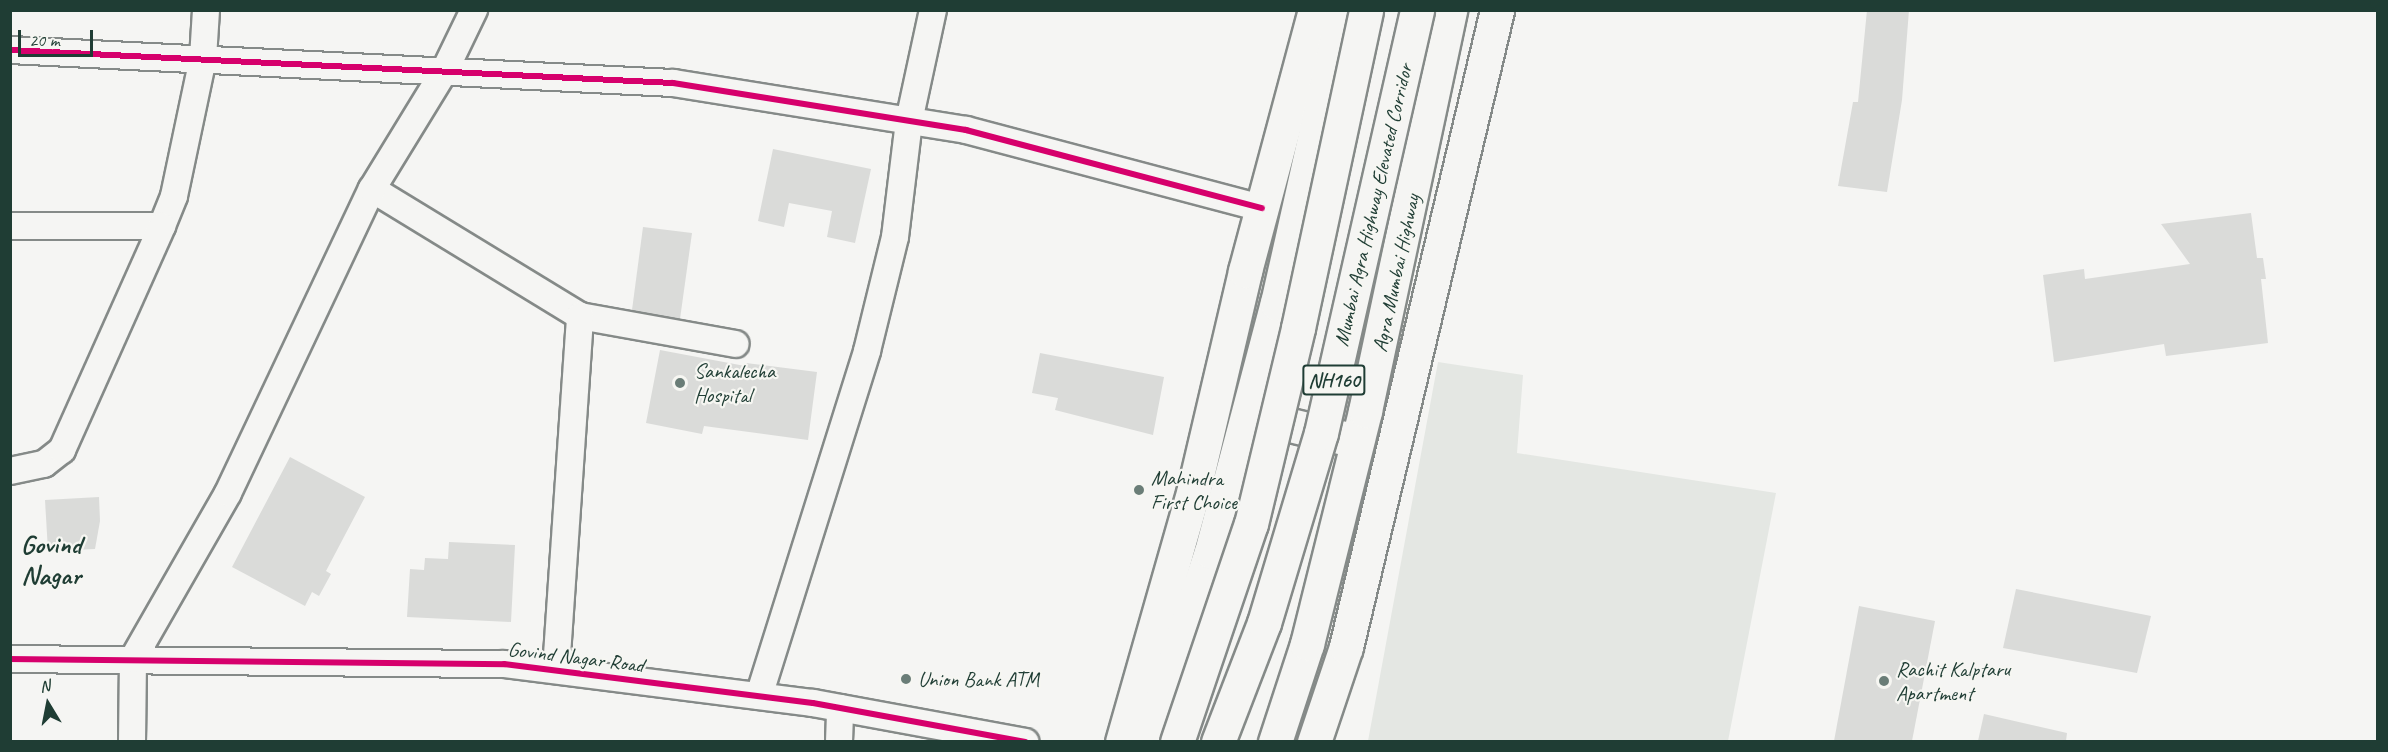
<!DOCTYPE html>
<html>
<head>
<meta charset="utf-8">
<style>
  body { margin:0 }
  #map { position:relative; width:2388px; height:752px; overflow:hidden; background:#f5f5f3; font-family:Caveat,sans-serif }
  div>[style] { position:absolute }
  .green>* { inset:0; background:#e4e7e3 }
  .building>* { inset:0; background:#dadbd9 }
  .roads { filter:drop-shadow(2px 0 #858a88) drop-shadow(-2px 0 #858a88) drop-shadow(0 2px #858a88) drop-shadow(0 -2px #858a88) }
  .street>* { height:26px; margin:-13px; padding:0 13px; transform-origin:13px; border-radius:13px; background:#f5f5f3 }
  .secondary>* { height:33px; margin:-16.5px; padding:0 16.5px; transform-origin:16.5px; border-radius:16.5px; background:#f5f5f3 }
  .primary>* { height:33px; margin:-16.5px; padding:0 16.5px; transform-origin:16.5px; border-radius:16.5px; background:#f5f5f3 }
  .bridges { filter:drop-shadow(2px 0 #858a88) drop-shadow(-2px 0 #858a88) drop-shadow(0 2px #858a88) drop-shadow(0 -2px #858a88) }
  .highway-bridge>* { height:33px; margin:-16.5px; padding:0 16.5px; transform-origin:16.5px; border-radius:16.5px; background:#f5f5f3 }
  .cycleway>* { height:6px; margin:-3px; padding:0 3px; transform-origin:3px; border-radius:3px; background:#d6006c }
  .dots>* { width:16px; height:16px; translate:-50% -50%; box-sizing:border-box; border:3px solid #f6f6f2; border-radius:50% }
  span { translate:-50% -50%; white-space:nowrap; text-align:center; line-height:1.15; -webkit-text-stroke:4.5px #f6f6f2; paint-order:stroke }
  .shield-label span { padding:2px 4px; background:#f6f6f2; border:2px solid; border-radius:4px; -webkit-text-stroke-width:0 }
  .shield-label { font-size:20px; color:#1f3d34; font-weight:700 }
  .street-label { font-size:21px; color:#1f3d34 }
  .poi-label { font-size:21px; color:#1f3d34 }
  .left { translate:0 -50%; text-align:left }
  .district-label { font-size:27px; color:#1f3d34; font-weight:700 }
  .frame { position:absolute; inset:0; border:12px solid #1f3d34; pointer-events:none }
  .north { position:absolute; left:18px; top:674px; width:60px; height:60px; -webkit-text-stroke:4px #f6f6f2; paint-order:stroke; rotate:350deg; font-size:16px; font-weight:700; line-height:24px; text-align:center; color:#1f3d34 }
  .north::after { content:''; display:block; margin:auto; width:21px; height:27px; background:#1f3d34; clip-path:polygon(50% 0,100% 100%,50% 72%,0 100%) }
  .scale { position:absolute; left:18px; top:30px; width:75px; height:27px; box-sizing:border-box; border:3px solid #1f3d34; border-top:0; padding-left:8px; font-size:18px; line-height:21px; white-space:nowrap; color:#1f3d34; -webkit-text-stroke:4px #f6f6f2; paint-order:stroke }
</style>
</head>
<body>
<div id="map">
  <div class="green">
    <i style="clip-path:polygon(1438px 362px,1523px 375px,1517px 453px,1776px 493px,1728px 741px,1368px 741px)"></i>
  </div>
  <div class="building">
    <i style="clip-path:polygon(1867px 10px,1909px 10px,1902px 100px,1887px 192px,1838px 186px,1853px 102px,1858px 102px)"></i>
    <i style="clip-path:polygon(773px 149px,871px 169px,855px 243px,827px 237px,832px 211px,789px 203px,784px 227px,758px 221px)"></i>
    <i style="clip-path:polygon(2251px 213px,2257px 258px,2263px 258px,2266px 279px,2261px 279px,2268px 343px,2166px 356px,2164px 344px,2054px 362px,2043px 275px,2084px 269px,2085px 279px,2190px 264px,2161px 224px)"></i>
    <i style="clip-path:polygon(643px 227px,692px 233px,680px 319px,632px 310px)"></i>
    <i style="clip-path:polygon(660px 350px,745px 366px,746px 363px,817px 372px,808px 440px,704px 426px,702px 434px,646px 423px)"></i>
    <i style="clip-path:polygon(1040px 353px,1164px 377px,1153px 435px,1055px 410px,1058px 398px,1032px 393px)"></i>
    <i style="clip-path:polygon(290px 457px,365px 497px,326px 571px,331px 574px,319px 596px,312px 592px,305px 606px,232px 567px)"></i>
    <i style="clip-path:polygon(99px 497px,100px 521px,95px 549px,48px 551px,45px 500px)"></i>
    <i style="clip-path:polygon(449px 542px,515px 545px,511px 622px,407px 617px,410px 569px,424px 570px,425px 558px,448px 559px)"></i>
    <i style="clip-path:polygon(2016px 589px,2151px 616px,2137px 673px,2003px 648px)"></i>
    <i style="clip-path:polygon(1859px 606px,1935px 621px,1912px 741px,1834px 741px)"></i>
    <i style="clip-path:polygon(1984px 714px,2067px 733px,2066px 741px,1978px 741px)"></i>
  </div>
  <div class="roads">
    <div class="street">
      <i style="left:10px;top:50px;width:664px;rotate:2.85deg"></i>
      <i style="left:673px;top:83px;width:297px;rotate:9.1deg"></i>
      <i style="left:966px;top:130px;width:306px;rotate:14.8deg"></i>
      <i style="left:372px;top:189px;width:244px;rotate:31.4deg"></i>
      <i style="left:580px;top:316px;width:158px;rotate:10.2deg"></i>
      <i style="left:10px;top:226px;width:152px"></i>
      <i style="left:162px;top:226px;width:32px;rotate:-68deg"></i>
      <i style="left:174px;top:196px;width:141px;rotate:-78.1deg"></i>
      <i style="left:203px;top:58px;width:48px;rotate:-86.4deg"></i>
      <i style="left:10px;top:471px;width:35px;rotate:-12deg"></i>
      <i style="left:44px;top:464px;width:23px;rotate:-38deg"></i>
      <i style="left:62px;top:450px;width:245px;rotate:-65.9deg"></i>
      <i style="left:10px;top:659px;width:494px;rotate:0.6deg"></i>
      <i style="left:504px;top:664px;width:311px;rotate:7.2deg"></i>
      <i style="left:813px;top:703px;width:216px;rotate:10.4deg"></i>
      <i style="left:556px;top:670px;width:355px;rotate:-86.1deg"></i>
      <i style="left:759px;top:696px;width:362px;rotate:-72.6deg"></i>
      <i style="left:867px;top:351px;width:117px;rotate:-76.2deg"></i>
      <i style="left:895px;top:237px;width:117px;rotate:-83.1deg"></i>
      <i style="left:909px;top:121px;width:114px;rotate:-77.8deg"></i>
      <i style="left:132px;top:742px;width:83px;rotate:-89.3deg"></i>
      <i style="left:133px;top:659px;width:191px;rotate:-60.2deg"></i>
      <i style="left:228px;top:493px;width:336px;rotate:-64.7deg"></i>
      <i style="left:372px;top:189px;width:140px;rotate:-58.5deg"></i>
      <i style="left:445px;top:70px;width:67px;rotate:-64.2deg"></i>
      <i style="left:839px;top:742px;width:34px;rotate:-88deg"></i>
    </div>
    <div class="secondary">
      <i style="left:1122px;top:742px;width:263px;rotate:-74.1deg"></i>
      <i style="left:1194px;top:489px;width:224px;rotate:-76.8deg"></i>
      <i style="left:1245px;top:271px;width:270px;rotate:-75deg"></i>
      <i style="left:1314px;top:742px;width:100px;rotate:-71.4deg"></i>
      <i style="left:1346px;top:647px;width:655px;rotate:-76.66deg"></i>
    </div>
    <div class="primary">
      <i style="left:1249px;top:415px;width:102px;rotate:13.6deg"></i>
      <i style="left:1148px;top:742px;width:200px;rotate:-71.7deg"></i>
      <i style="left:1211px;top:552px;width:258px;rotate:-75.2deg"></i>
      <i style="left:1277px;top:303px;width:300px;rotate:-77.3deg"></i>
      <i style="left:1275px;top:742px;width:103px;rotate:-71.9deg"></i>
      <i style="left:1307px;top:644px;width:240px;rotate:-76deg"></i>
      <i style="left:1365px;top:411px;width:410px;rotate:-78deg"></i>
    </div>
  </div>
  <div class="bridges">
    <div class="highway-bridge">
      <i style="left:1177px;top:742px;width:230px;rotate:-71.3deg"></i>
      <i style="left:1251px;top:524px;width:202px;rotate:-76.5deg"></i>
      <i style="left:1298px;top:328px;width:325px;rotate:-77.9deg"></i>
      <i style="left:1218px;top:742px;width:128px;rotate:-68.9deg"></i>
      <i style="left:1264px;top:623px;width:198px;rotate:-73.3deg"></i>
      <i style="left:1321px;top:433px;width:434px;rotate:-77.2deg"></i>
    </div>
  </div>
  <div class="cycleway">
    <i style="left:10px;top:50px;width:664px;rotate:2.85deg"></i>
    <i style="left:673px;top:83px;width:297px;rotate:9.1deg"></i>
    <i style="left:966px;top:130px;width:306px;rotate:14.8deg"></i>
    <i style="left:10px;top:659px;width:494px;rotate:0.6deg"></i>
    <i style="left:504px;top:664px;width:311px;rotate:7.2deg"></i>
    <i style="left:813px;top:703px;width:216px;rotate:10.4deg"></i>
  </div>
  <div class="dots">
    <i style="left:680px;top:383px;background:#6a7d77"></i>
    <i style="left:1139px;top:490px;background:#6a7d77"></i>
    <i style="left:906px;top:679px;background:#6a7d77"></i>
    <i style="left:1884px;top:681px;background:#6a7d77"></i>
  </div>
  <div class="shield-label">
    <span style="left:1334px;top:380px">NH160</span>
  </div>
  <div class="street-label">
    <span style="left:1373px;top:205px;rotate:-77deg">Mumbai Agra Highway Elevated Corridor</span>
    <span style="left:1396px;top:273px;rotate:-78deg">Agra Mumbai Highway</span>
    <span style="left:576px;top:657px;rotate:7deg">Govind Nagar Road</span>
  </div>
  <div class="poi-label">
    <span class="left" style="left:694px;top:383px">Sankalecha<br>Hospital</span>
    <span class="left" style="left:1151px;top:490px">Mahindra<br>First Choice</span>
    <span class="left" style="left:1896px;top:681px">Rachit Kalptaru<br>Apartment</span>
    <span class="left" style="left:918px;top:679px">Union Bank ATM</span>
  </div>
  <div class="district-label">
    <span style="left:51px;top:560px">Govind<br>Nagar</span>
  </div>
  <div class="frame"></div>
  <div class="north">N</div>
  <div class="scale">20 m</div>
</div>
</body>
</html>
